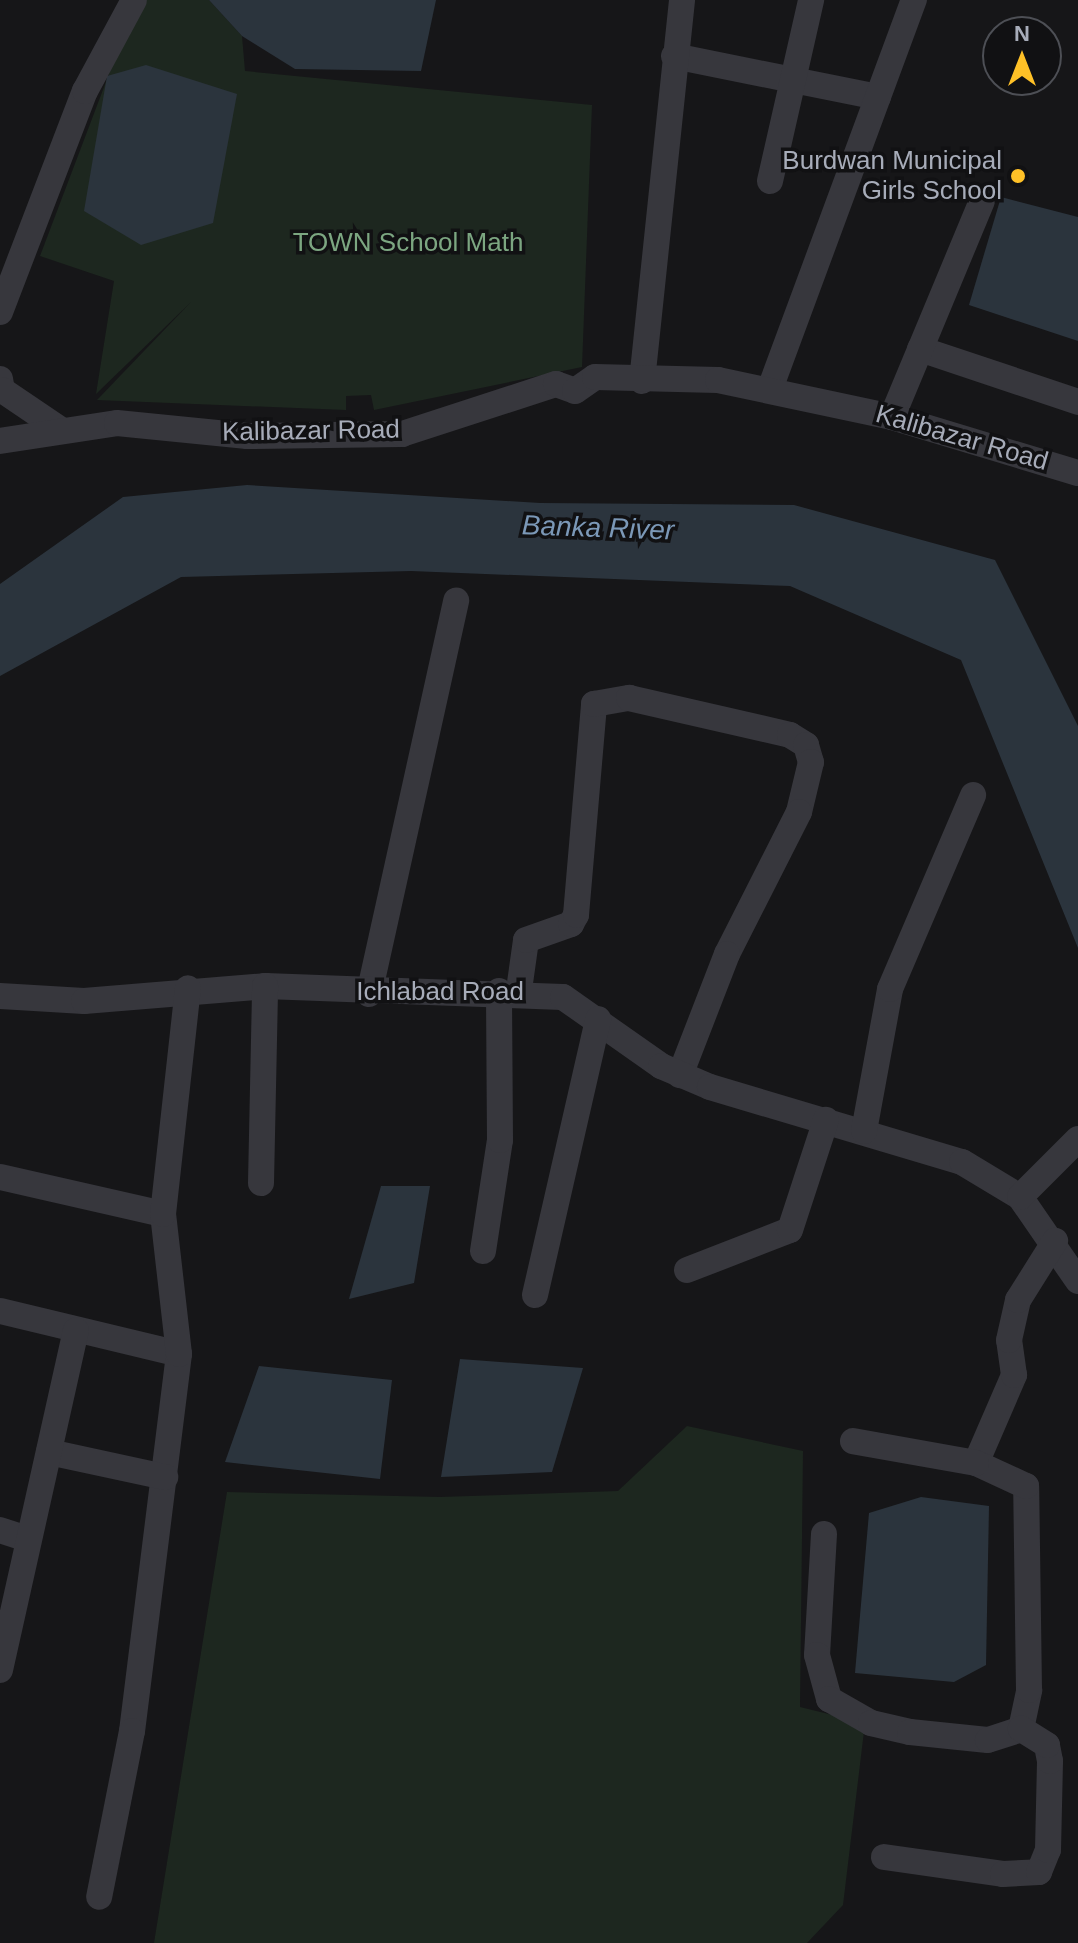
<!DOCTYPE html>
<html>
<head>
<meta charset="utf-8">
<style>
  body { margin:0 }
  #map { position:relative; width:1078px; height:1943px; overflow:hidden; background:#161618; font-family:Helvetica,sans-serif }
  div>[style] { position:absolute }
  .green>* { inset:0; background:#1d271f }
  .water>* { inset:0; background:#2b343d }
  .minor>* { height:26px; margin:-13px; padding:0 13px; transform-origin:13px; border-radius:13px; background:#37373d }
  .dots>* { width:22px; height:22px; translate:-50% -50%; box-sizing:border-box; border:4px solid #111113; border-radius:50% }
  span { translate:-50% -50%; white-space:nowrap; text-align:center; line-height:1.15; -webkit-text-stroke:7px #111113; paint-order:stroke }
  .poi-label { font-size:26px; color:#a7acb9 }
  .right { translate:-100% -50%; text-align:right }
  .park-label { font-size:26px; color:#7ca681 }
  .street-label { font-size:26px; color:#a7acb9 }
  .water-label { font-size:28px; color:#7b98b7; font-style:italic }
  .north { position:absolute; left:982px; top:16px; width:80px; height:80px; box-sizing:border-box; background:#111113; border:2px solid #4d4f55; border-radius:50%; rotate:0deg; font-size:22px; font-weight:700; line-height:32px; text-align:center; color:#a7acb9 }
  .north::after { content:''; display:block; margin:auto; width:28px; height:36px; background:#ffc127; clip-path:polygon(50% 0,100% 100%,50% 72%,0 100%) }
</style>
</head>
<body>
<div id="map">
  <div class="green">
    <i style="clip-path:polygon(137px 0,209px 0,242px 36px,245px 71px,592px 105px,582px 367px,374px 410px,371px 395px,346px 396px,346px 410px,97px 400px,191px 302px,96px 394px,114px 281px,40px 256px)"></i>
    <i style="clip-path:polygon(687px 1426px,803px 1451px,800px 1707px,865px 1723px,843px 1905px,807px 1943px,154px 1943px,227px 1492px,440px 1497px,618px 1491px)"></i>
  </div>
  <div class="water">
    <i style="clip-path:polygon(209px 0,436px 0,421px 71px,295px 69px,242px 36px)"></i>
    <i style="clip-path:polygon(146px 65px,237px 94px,213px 223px,141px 245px,84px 211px,107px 76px)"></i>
    <i style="clip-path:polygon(1001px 197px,1078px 217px,1078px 341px,969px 305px)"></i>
    <i style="clip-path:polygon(247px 485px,540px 503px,794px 505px,995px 560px,1078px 726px,1078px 948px,961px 660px,790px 586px,411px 571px,181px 577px,0 676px,0 584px,123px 497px)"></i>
    <i style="clip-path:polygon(381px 1186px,430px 1186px,414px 1283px,349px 1299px)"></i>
    <i style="clip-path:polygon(460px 1359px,583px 1368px,552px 1472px,441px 1477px)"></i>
    <i style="clip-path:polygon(259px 1366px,392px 1380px,380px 1479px,225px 1462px)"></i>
    <i style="clip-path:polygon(921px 1497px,989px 1506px,986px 1665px,954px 1682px,855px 1673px,869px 1513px)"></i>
  </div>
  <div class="minor">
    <i style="left:674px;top:56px;width:208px;rotate:11.4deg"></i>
    <i style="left:770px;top:181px;width:186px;rotate:-77.2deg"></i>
    <i style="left:0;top:312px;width:237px;rotate:-69deg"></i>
    <i style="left:85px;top:91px;width:103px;rotate:-61.7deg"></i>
    <i style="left:920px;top:349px;width:167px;rotate:18.5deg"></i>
    <i style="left:0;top:379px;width:11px;rotate:80deg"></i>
    <i style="left:2px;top:390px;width:71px;rotate:34.1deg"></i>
    <i style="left:642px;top:381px;width:383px;rotate:-84deg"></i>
    <i style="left:771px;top:386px;width:412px;rotate:-69.7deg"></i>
    <i style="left:892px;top:417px;width:234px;rotate:-67.4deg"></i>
    <i style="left:0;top:441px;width:118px;rotate:-8.7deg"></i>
    <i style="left:117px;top:423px;width:131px;rotate:5.7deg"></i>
    <i style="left:247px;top:436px;width:155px;rotate:-0.7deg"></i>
    <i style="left:402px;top:434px;width:162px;rotate:-18deg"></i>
    <i style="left:556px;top:384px;width:20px;rotate:20deg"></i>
    <i style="left:575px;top:391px;width:24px;rotate:-35deg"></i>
    <i style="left:595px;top:377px;width:123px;rotate:1.4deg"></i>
    <i style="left:718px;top:380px;width:178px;rotate:12deg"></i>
    <i style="left:892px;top:417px;width:194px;rotate:16.8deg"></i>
    <i style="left:519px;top:990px;width:50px;rotate:-82deg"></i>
    <i style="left:526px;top:940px;width:48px;rotate:-19.6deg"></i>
    <i style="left:571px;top:924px;width:10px;rotate:-61deg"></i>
    <i style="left:576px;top:915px;width:212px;rotate:-85.1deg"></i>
    <i style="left:594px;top:704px;width:36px;rotate:-10deg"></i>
    <i style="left:629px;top:698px;width:165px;rotate:12.9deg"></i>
    <i style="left:790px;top:735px;width:19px;rotate:32deg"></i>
    <i style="left:806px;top:745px;width:18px;rotate:74deg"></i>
    <i style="left:811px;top:762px;width:51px;rotate:103.5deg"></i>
    <i style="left:799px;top:812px;width:159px;rotate:116.9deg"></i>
    <i style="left:727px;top:954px;width:130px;rotate:111.2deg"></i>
    <i style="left:369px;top:994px;width:403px;rotate:-77.5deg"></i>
    <i style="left:0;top:996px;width:84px;rotate:3.4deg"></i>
    <i style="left:84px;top:1001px;width:182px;rotate:-4.7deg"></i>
    <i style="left:265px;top:986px;width:298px;rotate:2.1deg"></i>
    <i style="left:563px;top:997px;width:120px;rotate:35.1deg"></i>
    <i style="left:661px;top:1066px;width:53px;rotate:23.2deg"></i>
    <i style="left:710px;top:1087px;width:263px;rotate:16.6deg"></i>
    <i style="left:962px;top:1162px;width:68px;rotate:31.1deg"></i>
    <i style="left:1020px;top:1197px;width:102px;rotate:55.4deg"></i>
    <i style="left:864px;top:1131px;width:144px;rotate:-79.6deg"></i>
    <i style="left:890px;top:989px;width:211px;rotate:-66.8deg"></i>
    <i style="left:0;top:1177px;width:167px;rotate:12.8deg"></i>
    <i style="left:261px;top:1183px;width:197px;rotate:-88.8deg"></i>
    <i style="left:1020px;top:1197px;width:82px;rotate:-45deg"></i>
    <i style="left:483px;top:1251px;width:112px;rotate:-81.3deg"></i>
    <i style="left:500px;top:1140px;width:149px;rotate:-90.4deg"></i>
    <i style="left:687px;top:1270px;width:110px;rotate:-21.2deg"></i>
    <i style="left:790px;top:1230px;width:116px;rotate:-71.9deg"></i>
    <i style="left:535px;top:1295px;width:283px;rotate:-77.1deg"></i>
    <i style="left:0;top:1311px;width:184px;rotate:13.5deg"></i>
    <i style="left:179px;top:1354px;width:380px;rotate:97.1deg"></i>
    <i style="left:132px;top:1731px;width:169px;rotate:101.2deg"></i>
    <i style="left:179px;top:1354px;width:141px;rotate:-96.5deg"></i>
    <i style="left:163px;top:1214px;width:227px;rotate:-83.7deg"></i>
    <i style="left:49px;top:1452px;width:119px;rotate:12.2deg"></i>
    <i style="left:976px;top:1463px;width:96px;rotate:-66.6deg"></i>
    <i style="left:1014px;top:1375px;width:35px;rotate:-98deg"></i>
    <i style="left:1009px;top:1340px;width:41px;rotate:-77.3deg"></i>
    <i style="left:1018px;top:1300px;width:70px;rotate:-57.9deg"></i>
    <i style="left:0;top:1530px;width:26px;rotate:18deg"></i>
    <i style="left:824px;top:1534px;width:121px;rotate:93.3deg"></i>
    <i style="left:817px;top:1655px;width:46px;rotate:74.7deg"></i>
    <i style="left:829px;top:1699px;width:48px;rotate:29.7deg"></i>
    <i style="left:871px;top:1723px;width:40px;rotate:13deg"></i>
    <i style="left:910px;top:1732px;width:78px;rotate:5.9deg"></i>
    <i style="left:988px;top:1740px;width:35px;rotate:-18deg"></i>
    <i style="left:1021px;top:1729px;width:40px;rotate:-78deg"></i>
    <i style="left:1029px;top:1690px;width:204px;rotate:-90.8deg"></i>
    <i style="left:1026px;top:1486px;width:55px;rotate:-155.3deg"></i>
    <i style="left:976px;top:1463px;width:125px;rotate:-169.9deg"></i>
    <i style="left:0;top:1670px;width:348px;rotate:-77.4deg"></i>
    <i style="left:884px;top:1857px;width:120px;rotate:8.1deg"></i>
    <i style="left:1003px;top:1874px;width:36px;rotate:-3deg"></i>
    <i style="left:1039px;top:1872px;width:24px;rotate:-68deg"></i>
    <i style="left:1048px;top:1850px;width:89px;rotate:-88.7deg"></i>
    <i style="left:1050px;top:1761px;width:16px;rotate:-101deg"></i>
    <i style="left:1047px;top:1745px;width:31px;rotate:-148deg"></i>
  </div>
  <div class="dots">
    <i style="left:1018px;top:176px;background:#ffc127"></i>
  </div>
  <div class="poi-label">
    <span class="right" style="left:1002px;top:176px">Burdwan Municipal<br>Girls School</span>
  </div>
  <div class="park-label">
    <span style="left:408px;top:243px">TOWN School Math</span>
  </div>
  <div class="street-label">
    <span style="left:311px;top:431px;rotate:-1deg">Kalibazar Road</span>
    <span style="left:962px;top:438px;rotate:16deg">Kalibazar Road</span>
    <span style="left:440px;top:992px">Ichlabad Road</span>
  </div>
  <div class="water-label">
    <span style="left:598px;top:528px;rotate:2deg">Banka River</span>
  </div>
  <div class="north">N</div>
</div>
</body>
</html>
